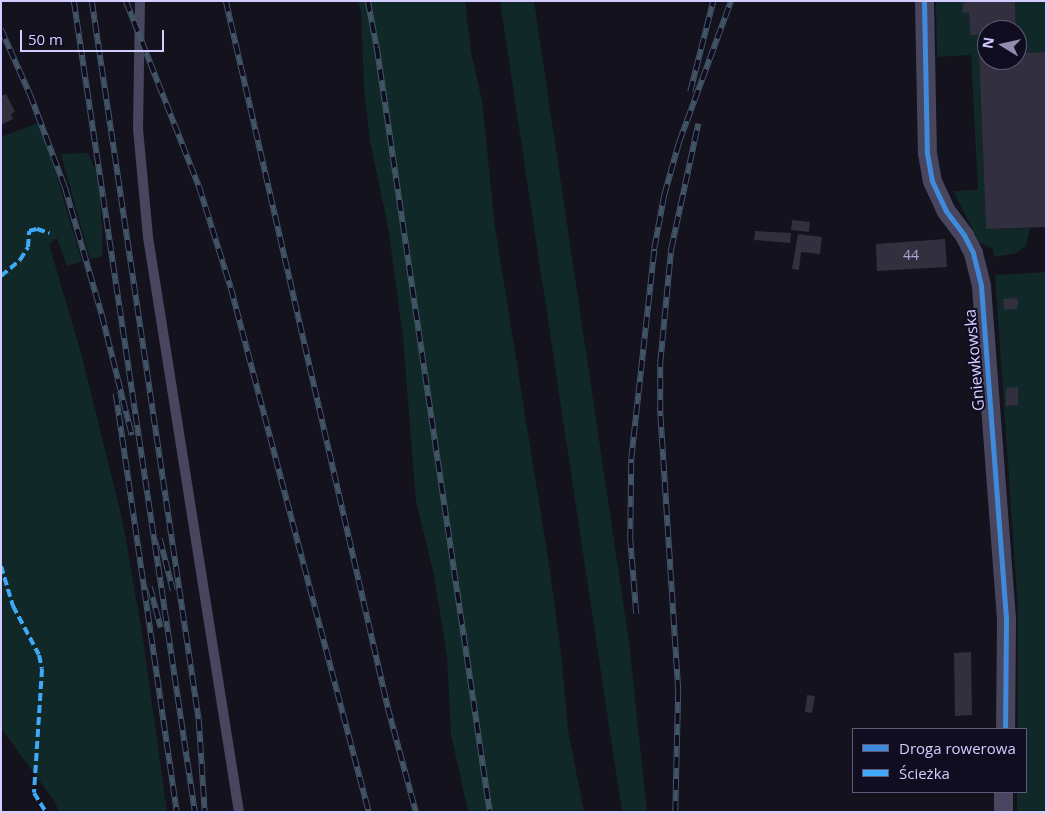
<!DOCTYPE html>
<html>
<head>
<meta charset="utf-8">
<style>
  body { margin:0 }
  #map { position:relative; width:1047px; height:813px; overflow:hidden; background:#14121d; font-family:"Open Sans",sans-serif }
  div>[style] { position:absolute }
  .green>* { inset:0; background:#112828 }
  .building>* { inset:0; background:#322f3f }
  .service>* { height:10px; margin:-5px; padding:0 5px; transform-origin:5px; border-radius:5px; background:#48465e }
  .minor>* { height:19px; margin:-9.5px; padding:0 9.5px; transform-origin:9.5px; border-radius:9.5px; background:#48465e }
  .rail>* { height:5.5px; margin-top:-2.75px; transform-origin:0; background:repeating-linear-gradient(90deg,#110d21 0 11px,#415566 0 22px); box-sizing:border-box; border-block:1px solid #415566 }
  .quiet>* { height:4px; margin-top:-2px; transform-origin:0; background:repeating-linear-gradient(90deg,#3fa9f5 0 8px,transparent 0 12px) }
  .cycleway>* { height:5px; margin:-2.5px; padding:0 2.5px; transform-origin:2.5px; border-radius:2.5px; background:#408adc }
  span { translate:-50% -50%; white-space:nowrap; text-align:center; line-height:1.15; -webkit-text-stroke:4px #110d21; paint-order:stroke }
  .number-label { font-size:14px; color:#aca6cf }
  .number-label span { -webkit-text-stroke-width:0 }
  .street-label { font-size:16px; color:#d4cdff }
  .frame { position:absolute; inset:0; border:2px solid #d4cdff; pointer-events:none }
  .legend { position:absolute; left:852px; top:728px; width:175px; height:65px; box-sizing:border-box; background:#110d21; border:1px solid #5f5a7a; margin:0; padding:6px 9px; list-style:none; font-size:15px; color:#d4cdff }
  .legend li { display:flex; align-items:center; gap:10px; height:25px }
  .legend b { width:25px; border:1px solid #5f5a7a }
  .north { position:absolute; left:977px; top:20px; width:50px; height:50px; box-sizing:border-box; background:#110d21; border:1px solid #5f5a7a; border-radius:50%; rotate:279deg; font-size:14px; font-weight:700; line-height:20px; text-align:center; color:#d4cdff }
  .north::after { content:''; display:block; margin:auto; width:18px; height:22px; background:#918cb0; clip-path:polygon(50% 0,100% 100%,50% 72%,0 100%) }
  .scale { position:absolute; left:20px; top:30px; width:144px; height:22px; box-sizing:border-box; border:2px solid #d4cdff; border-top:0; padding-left:6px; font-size:15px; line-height:18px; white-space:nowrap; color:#d4cdff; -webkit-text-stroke:4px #110d21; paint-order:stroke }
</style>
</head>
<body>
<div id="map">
  <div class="green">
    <i style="clip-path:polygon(358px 1px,465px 1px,471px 52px,482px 101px,495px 227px,550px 571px,561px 653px,568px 730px,584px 812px,468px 812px,451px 734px,447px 656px,434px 575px,416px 501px,403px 338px,389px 232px,370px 141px,364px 88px,361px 11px)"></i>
    <i style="clip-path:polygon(500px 1px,534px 1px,629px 642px,647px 812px,622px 812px)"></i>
    <i style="clip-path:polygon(936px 1px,968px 1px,963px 4px,963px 12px,969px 12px,970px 35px,987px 35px,987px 55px,979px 55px,986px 229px,1030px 228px,1026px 245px,1017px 253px,994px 257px,993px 249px,979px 242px,953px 191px,978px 190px,971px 55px,937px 57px)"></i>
    <i style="clip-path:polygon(1015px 1px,1046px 1px,1046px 52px,1017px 53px)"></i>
    <i style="clip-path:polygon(38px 123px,50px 154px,82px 262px,67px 266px,57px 238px,49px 244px,82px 357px,123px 523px,143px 639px,167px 812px,59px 812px,55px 802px,1px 728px,1px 137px)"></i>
    <i style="clip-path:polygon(88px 153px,99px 179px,102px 228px,102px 256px,90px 259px,61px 154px)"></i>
    <i style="clip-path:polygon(1046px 272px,1046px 812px,1017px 812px,1017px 792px,1026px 792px,1026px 729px,1018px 729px,1018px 609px,995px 275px)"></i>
  </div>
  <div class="building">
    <i style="clip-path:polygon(968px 1px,1015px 1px,1016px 30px,987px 30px,987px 35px,970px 35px,969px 12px,963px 13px,963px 3px)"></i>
    <i style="clip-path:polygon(1046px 52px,1046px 227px,986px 229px,979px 55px,987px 55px,987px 60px,1017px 60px,1017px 53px)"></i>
    <i style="clip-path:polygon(6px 94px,15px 112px,11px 114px,13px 119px,1px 125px,1px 96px)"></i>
    <i style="clip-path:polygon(792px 220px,810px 222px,809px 232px,791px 230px)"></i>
    <i style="clip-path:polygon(755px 231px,791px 233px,790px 243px,754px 240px)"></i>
    <i style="clip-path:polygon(798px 234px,822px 237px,820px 254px,801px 252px,799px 270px,792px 269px)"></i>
    <i style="clip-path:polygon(945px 239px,947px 267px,877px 271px,876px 244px)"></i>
    <i style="clip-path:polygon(1017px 298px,1019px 305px,1017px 305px,1017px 309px,1004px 310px,1003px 299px)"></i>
    <i style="clip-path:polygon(1018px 387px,1018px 405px,1006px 406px,1006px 388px)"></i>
    <i style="clip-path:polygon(971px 652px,972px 715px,955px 716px,954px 653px)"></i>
    <i style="clip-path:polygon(807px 695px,815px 696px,812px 713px,805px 712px)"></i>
  </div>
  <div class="service">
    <i style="left:140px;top:1px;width:128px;rotate:90.9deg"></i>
    <i style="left:138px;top:129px;width:108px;rotate:84.7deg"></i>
    <i style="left:148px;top:237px;width:582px;rotate:81.01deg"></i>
  </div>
  <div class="minor">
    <i style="left:924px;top:1px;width:152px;rotate:88.9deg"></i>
    <i style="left:927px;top:153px;width:28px;rotate:80deg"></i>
    <i style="left:932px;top:181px;width:33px;rotate:65deg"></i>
    <i style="left:946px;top:211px;width:30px;rotate:53deg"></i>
    <i style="left:964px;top:235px;width:20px;rotate:63deg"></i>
    <i style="left:973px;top:253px;width:34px;rotate:76deg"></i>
    <i style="left:981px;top:286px;width:335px;rotate:85.7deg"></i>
    <i style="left:1006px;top:620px;width:109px;rotate:90.5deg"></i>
    <i style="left:1003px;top:812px;width:20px;rotate:-90deg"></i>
  </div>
  <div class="rail">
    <i style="left:74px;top:1px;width:820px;rotate:81.51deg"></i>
    <i style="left:92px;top:1px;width:727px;rotate:81.54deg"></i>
    <i style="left:199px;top:720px;width:92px;rotate:86.3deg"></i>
    <i style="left:126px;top:1px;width:199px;rotate:68.5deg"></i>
    <i style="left:199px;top:186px;width:107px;rotate:72.6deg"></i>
    <i style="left:231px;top:288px;width:542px;rotate:75.25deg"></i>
    <i style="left:226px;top:1px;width:725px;rotate:77.09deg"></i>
    <i style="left:388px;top:708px;width:108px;rotate:74.9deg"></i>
    <i style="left:368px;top:1px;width:48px;rotate:79.2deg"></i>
    <i style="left:377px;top:48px;width:772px;rotate:81.59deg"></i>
    <i style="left:1px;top:29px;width:71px;rotate:66deg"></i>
    <i style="left:30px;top:94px;width:99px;rotate:69.4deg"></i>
    <i style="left:65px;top:187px;width:133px;rotate:73.9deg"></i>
    <i style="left:102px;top:315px;width:124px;rotate:76deg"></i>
    <i style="left:690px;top:92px;width:94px;rotate:-75.8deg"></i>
    <i style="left:116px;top:394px;width:422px;rotate:81.7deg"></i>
    <i style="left:160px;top:539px;width:53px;rotate:75.7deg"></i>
    <i style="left:150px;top:587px;width:42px;rotate:75deg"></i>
    <i style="left:636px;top:614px;width:74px;rotate:-94.6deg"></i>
    <i style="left:630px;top:540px;width:81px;rotate:-89.3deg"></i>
    <i style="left:631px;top:459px;width:211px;rotate:-83.7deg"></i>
    <i style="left:654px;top:249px;width:55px;rotate:-79.5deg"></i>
    <i style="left:664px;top:195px;width:55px;rotate:-74.2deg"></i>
    <i style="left:679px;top:142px;width:150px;rotate:-69.8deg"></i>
    <i style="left:675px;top:812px;width:121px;rotate:-88.6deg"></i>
    <i style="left:678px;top:691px;width:281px;rotate:-93.7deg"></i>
    <i style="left:660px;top:411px;width:48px;rotate:-90deg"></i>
    <i style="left:660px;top:363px;width:115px;rotate:-84.5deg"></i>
    <i style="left:671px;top:249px;width:128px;rotate:-77.8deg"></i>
  </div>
  <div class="quiet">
    <i style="left:1px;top:276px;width:25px;rotate:-40deg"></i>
    <i style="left:20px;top:260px;width:15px;rotate:-58deg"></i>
    <i style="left:28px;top:247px;width:16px;rotate:-86deg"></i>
    <i style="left:29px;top:231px;width:8px;rotate:-14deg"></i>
    <i style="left:37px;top:229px;width:13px;rotate:18deg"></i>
    <i style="left:1px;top:566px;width:42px;rotate:73.3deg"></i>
    <i style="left:13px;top:606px;width:55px;rotate:62deg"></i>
    <i style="left:39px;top:655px;width:14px;rotate:78deg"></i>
    <i style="left:42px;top:669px;width:124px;rotate:93.7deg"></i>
    <i style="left:34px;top:793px;width:22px;rotate:58deg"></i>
  </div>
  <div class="cycleway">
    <i style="left:924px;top:1px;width:152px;rotate:88.9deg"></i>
    <i style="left:927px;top:153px;width:28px;rotate:80deg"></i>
    <i style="left:932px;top:181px;width:33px;rotate:65deg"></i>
    <i style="left:946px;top:211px;width:30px;rotate:53deg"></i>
    <i style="left:964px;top:235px;width:20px;rotate:63deg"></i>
    <i style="left:973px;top:253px;width:34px;rotate:76deg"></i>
    <i style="left:981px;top:286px;width:335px;rotate:85.7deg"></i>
    <i style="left:1006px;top:620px;width:109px;rotate:90.5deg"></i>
  </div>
  <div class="number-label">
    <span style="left:911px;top:255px">44</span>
  </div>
  <div class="street-label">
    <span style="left:974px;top:360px;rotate:-95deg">Gniewkowska</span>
  </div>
  <div class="frame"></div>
  <ul class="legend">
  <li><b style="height:6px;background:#408adc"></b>Droga rowerowa</li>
  <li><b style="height:6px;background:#3fa9f5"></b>Ścieżka</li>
  </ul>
  <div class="north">N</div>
  <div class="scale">50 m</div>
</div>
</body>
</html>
